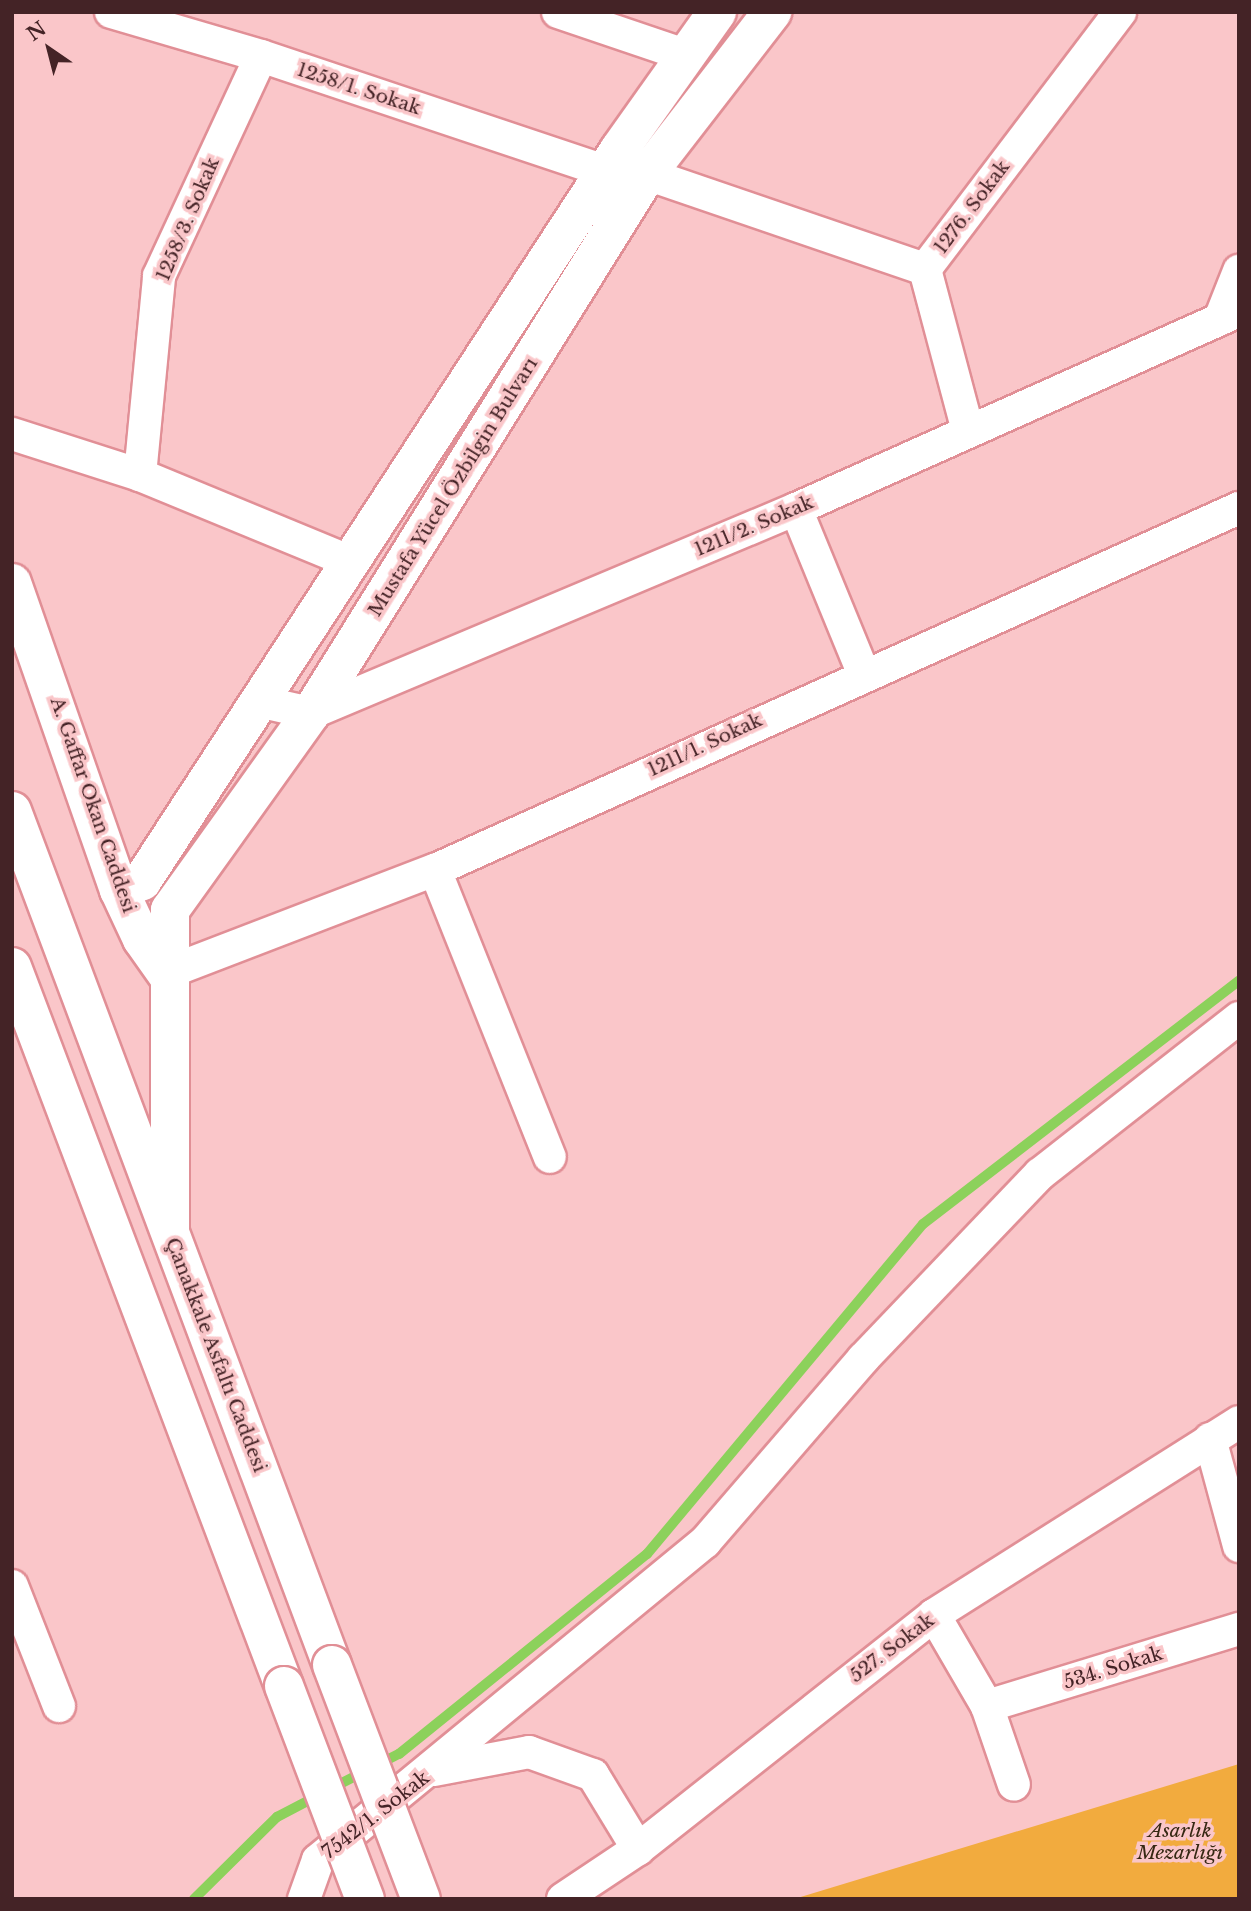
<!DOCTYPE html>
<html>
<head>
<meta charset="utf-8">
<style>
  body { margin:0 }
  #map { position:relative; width:1251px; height:1911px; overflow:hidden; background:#fac6c9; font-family:"Libre Baskerville",serif }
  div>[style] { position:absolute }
  .green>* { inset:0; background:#f2ab3e }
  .stream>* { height:10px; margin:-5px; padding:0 5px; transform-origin:5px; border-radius:5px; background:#8cd15b }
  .roads { filter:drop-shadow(2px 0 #e18f96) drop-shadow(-2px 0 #e18f96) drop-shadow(0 2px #e18f96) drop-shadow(0 -2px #e18f96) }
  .minor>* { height:32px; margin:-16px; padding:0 16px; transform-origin:16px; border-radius:16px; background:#fff }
  .tertiary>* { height:38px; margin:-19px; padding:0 19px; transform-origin:19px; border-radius:19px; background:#fff }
  .trunk>* { height:38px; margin:-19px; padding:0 19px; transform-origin:19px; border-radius:19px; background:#fff }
  .bridges { filter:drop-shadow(2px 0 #e18f96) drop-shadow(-2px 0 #e18f96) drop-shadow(0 2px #e18f96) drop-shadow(0 -2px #e18f96) }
  .trunk-bridge>* { height:38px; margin:-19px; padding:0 19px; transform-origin:19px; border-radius:19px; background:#fff }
  span { translate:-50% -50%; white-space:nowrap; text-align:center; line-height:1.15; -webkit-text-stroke:7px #fac6c9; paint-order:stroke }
  .street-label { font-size:19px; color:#442326 }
  .park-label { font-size:19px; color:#362813; font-style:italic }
  .frame { position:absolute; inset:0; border:14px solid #442326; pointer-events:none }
  .north { position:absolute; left:14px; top:14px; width:70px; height:70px; -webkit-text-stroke:5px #fac6c9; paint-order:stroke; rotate:325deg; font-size:19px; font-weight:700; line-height:28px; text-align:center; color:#442326 }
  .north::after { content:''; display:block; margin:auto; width:24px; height:32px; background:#442326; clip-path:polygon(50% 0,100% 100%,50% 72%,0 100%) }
</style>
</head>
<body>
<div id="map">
  <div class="green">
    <i style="clip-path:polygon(1239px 1764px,1239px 1899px,794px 1899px)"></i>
  </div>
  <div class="stream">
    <i style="left:377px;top:1765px;width:25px;rotate:-27deg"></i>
    <i style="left:399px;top:1754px;width:319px;rotate:-38.9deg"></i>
    <i style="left:647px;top:1554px;width:430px;rotate:-50.1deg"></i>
    <i style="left:923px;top:1224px;width:399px;rotate:-37.6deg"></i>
    <i style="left:330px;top:1789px;width:37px;rotate:-27deg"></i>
    <i style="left:194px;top:1899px;width:117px;rotate:-44.7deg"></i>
    <i style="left:277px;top:1817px;width:45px;rotate:-27.7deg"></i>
  </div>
  <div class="roads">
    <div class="minor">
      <i style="left:111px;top:12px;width:156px;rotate:16.3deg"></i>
      <i style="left:261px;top:56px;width:363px;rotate:18.5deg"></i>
      <i style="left:558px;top:12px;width:134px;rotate:18.7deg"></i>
      <i style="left:631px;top:160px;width:21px;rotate:41deg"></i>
      <i style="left:647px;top:174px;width:294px;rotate:18.9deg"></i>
      <i style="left:1220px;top:319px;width:52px;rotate:-68.4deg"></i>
      <i style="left:968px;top:431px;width:168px;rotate:-104.9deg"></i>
      <i style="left:925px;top:269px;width:323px;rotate:-52.8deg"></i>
      <i style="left:12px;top:434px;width:134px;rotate:17.8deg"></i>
      <i style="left:140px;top:475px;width:230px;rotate:22.4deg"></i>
      <i style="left:140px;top:475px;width:200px;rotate:-84.5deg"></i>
      <i style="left:159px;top:276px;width:242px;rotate:-65.1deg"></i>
      <i style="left:796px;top:509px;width:176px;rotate:67.7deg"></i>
      <i style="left:262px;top:702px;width:50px;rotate:12.7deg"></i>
      <i style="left:311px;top:713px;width:526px;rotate:-22.81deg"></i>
      <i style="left:796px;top:509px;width:485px;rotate:-24.1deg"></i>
      <i style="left:435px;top:870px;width:309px;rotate:68.2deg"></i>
      <i style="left:166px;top:973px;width:288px;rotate:-21deg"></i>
      <i style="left:435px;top:870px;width:882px;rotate:-24.24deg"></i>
      <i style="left:1210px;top:1439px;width:111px;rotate:74.8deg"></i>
      <i style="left:12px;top:1586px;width:129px;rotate:68.6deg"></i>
      <i style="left:934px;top:1615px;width:105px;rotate:59.8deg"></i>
      <i style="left:987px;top:1706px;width:83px;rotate:71.1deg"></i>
      <i style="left:987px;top:1706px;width:264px;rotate:-17deg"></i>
      <i style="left:434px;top:1770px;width:97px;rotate:-10.7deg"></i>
      <i style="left:529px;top:1752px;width:68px;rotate:19.8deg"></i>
      <i style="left:593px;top:1775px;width:87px;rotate:58.7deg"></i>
      <i style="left:304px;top:1899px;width:41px;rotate:-70.3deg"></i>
      <i style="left:318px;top:1860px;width:501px;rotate:-39.41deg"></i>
      <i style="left:705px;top:1542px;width:242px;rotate:-49.2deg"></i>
      <i style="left:863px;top:1359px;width:256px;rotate:-46.3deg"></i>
      <i style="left:1040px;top:1174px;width:253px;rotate:-38.1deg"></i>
      <i style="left:563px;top:1899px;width:90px;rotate:-33.7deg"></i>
      <i style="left:638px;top:1849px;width:377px;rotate:-38.3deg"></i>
      <i style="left:934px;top:1615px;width:361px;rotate:-32.3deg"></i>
    </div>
    <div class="tertiary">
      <i style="left:12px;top:583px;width:325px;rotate:70.8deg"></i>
      <i style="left:119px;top:890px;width:54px;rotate:64.9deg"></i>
      <i style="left:142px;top:939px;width:42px;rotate:54.8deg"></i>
      <i style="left:119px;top:890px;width:25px;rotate:-21deg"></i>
      <i style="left:142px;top:881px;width:873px;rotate:-56.87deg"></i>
      <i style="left:619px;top:150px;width:169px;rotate:-54.6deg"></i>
      <i style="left:170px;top:1229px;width:319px;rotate:-90deg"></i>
      <i style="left:170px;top:910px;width:242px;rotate:-54.4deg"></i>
      <i style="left:311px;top:713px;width:635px;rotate:-58.06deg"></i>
      <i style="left:647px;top:174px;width:205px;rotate:-52.3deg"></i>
    </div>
    <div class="trunk">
      <i style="left:12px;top:811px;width:912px;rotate:69.46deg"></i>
      <i style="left:12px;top:967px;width:769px;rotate:69.28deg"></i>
    </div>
  </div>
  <div class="bridges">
    <div class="trunk-bridge">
      <i style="left:332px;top:1665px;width:250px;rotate:69.2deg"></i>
      <i style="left:284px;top:1686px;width:228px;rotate:69.2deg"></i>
    </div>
  </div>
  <div class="street-label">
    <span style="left:359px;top:89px;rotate:18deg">1258/1. Sokak</span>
    <span style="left:972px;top:207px;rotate:-53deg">1276. Sokak</span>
    <span style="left:188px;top:219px;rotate:-67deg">1258/3. Sokak</span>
    <span style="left:453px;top:487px;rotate:-58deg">Mustafa Yücel Özbilgin Bulvarı</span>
    <span style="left:754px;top:526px;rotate:-23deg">1211/2. Sokak</span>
    <span style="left:705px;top:745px;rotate:-25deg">1211/1. Sokak</span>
    <span style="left:93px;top:805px;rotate:71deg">A. Gaffar Okan Caddesi</span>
    <span style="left:216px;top:1355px;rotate:69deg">Çanakkale Asfaltı Caddesi</span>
    <span style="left:892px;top:1648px;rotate:-37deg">527. Sokak</span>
    <span style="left:1113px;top:1668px;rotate:-17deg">534. Sokak</span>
    <span style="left:376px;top:1815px;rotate:-38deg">7542/1. Sokak</span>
  </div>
  <div class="park-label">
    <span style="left:1180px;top:1842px">Asarlık<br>Mezarlığı</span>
  </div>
  <div class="frame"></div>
  <div class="north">N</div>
</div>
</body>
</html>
